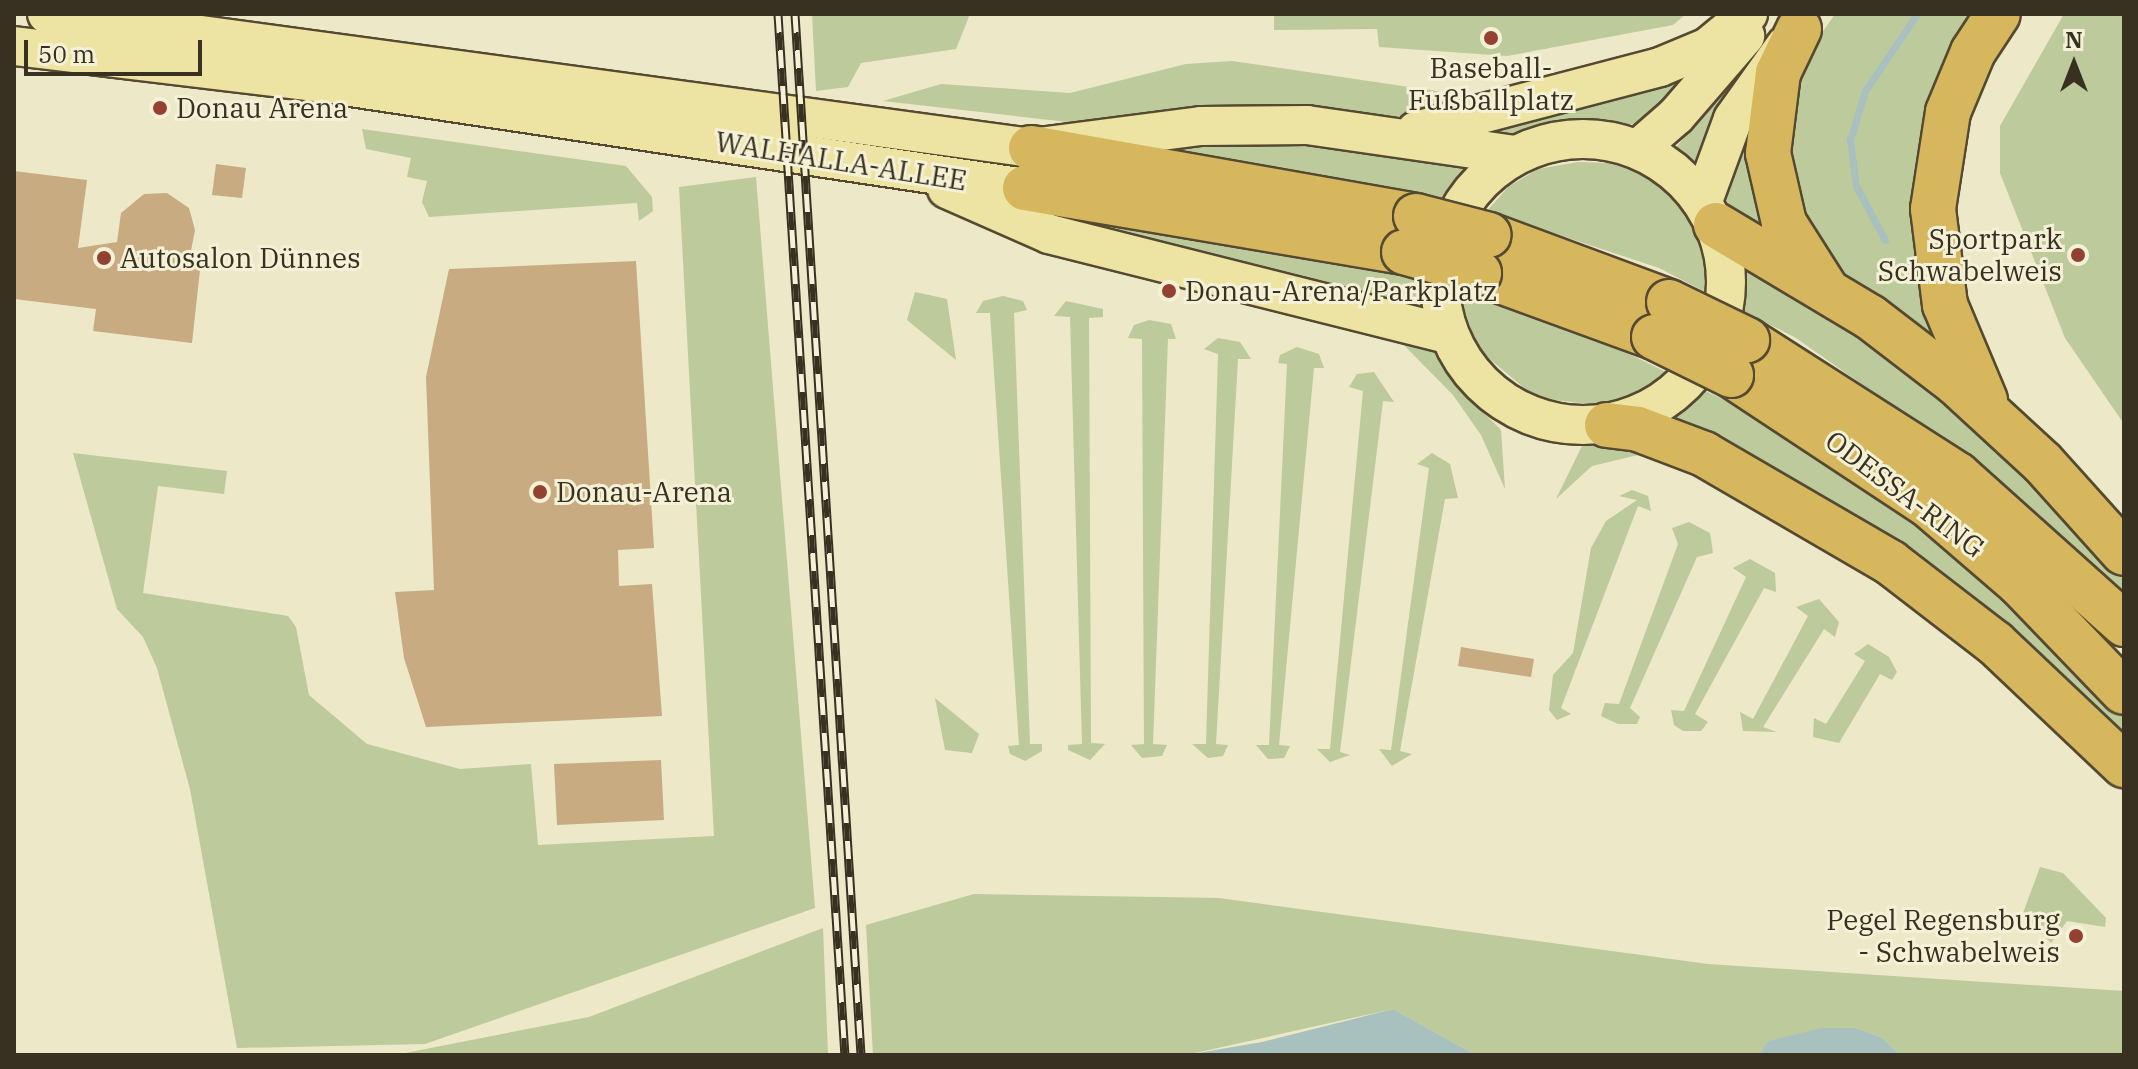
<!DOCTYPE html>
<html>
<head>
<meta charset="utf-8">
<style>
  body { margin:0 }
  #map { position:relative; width:2138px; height:1069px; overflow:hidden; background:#ece8c8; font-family:"IBM Plex Serif",serif }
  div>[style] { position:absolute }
  .green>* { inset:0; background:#bcca9c }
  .water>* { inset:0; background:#a8c0be }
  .stream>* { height:7px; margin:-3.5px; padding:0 3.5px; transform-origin:3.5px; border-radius:3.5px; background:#a8c0be }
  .building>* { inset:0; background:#c8ab80 }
  .roads { filter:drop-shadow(2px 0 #554931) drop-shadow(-2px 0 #554931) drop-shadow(0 2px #554931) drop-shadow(0 -2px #554931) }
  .major>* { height:38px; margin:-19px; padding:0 19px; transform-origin:19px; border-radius:19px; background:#ede3a2 }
  .major>.ring { margin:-19px; padding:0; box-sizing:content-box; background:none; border:38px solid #ede3a2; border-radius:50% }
  .highway>* { height:44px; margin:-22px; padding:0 22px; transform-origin:22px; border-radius:22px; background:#d6b75e }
  .rail>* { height:9px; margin-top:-4.5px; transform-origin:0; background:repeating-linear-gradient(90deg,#f4f1d7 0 18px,#383020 0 36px); box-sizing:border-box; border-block:2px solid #383020 }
  .bridges { filter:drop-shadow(2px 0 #554931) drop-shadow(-2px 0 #554931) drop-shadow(0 2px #554931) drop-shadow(0 -2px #554931) }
  .highway-bridge>* { height:44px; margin:-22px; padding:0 22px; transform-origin:22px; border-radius:22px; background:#d6b75e }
  .dots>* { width:22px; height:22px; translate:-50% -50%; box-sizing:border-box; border:4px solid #f4f1d7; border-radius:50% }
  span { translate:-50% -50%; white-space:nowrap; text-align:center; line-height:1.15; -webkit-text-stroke:6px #f4f1d7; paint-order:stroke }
  .poi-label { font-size:28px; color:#383020 }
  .left { translate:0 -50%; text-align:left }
  .right { translate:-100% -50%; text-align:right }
  .street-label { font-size:28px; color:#383020 }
  .frame { position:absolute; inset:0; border:16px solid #383020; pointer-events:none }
  .north { position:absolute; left:2034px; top:24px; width:80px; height:80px; -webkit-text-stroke:6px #f4f1d7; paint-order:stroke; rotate:0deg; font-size:22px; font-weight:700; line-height:32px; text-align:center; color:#383020 }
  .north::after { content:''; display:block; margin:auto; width:28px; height:36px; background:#383020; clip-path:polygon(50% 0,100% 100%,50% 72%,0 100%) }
  .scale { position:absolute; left:24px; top:40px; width:178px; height:36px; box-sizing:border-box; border:4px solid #383020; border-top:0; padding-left:10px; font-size:24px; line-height:28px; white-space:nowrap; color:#383020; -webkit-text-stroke:6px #f4f1d7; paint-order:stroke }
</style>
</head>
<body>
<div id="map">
  <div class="green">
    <i style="clip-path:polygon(812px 14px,970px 14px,956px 49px,861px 63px,848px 87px,816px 91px)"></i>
    <i style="clip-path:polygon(1274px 14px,1686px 14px,1673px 25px,1507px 56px,1379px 47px,1377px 29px,1274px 30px)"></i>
    <i style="clip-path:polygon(1783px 14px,1797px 14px,1697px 167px,1674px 150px)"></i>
    <i style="clip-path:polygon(1835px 14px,1981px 14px,1937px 108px,1966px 376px,1831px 268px,1780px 166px,1799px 66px)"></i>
    <i style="clip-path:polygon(2064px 14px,2124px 14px,2124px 424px,2065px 338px,2000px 173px,2000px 126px)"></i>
    <i style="clip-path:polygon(1232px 61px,1491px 99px,1406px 117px,1252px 106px,1094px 125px,883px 101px,941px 84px,1070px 93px,1186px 64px)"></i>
    <i style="clip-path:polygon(1707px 64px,1640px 124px,1556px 125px,1505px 142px,1428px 134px)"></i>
    <i style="clip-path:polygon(1765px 89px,1795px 258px,1741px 228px,1723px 198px)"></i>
    <i style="clip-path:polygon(362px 129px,626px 166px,652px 197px,653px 211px,639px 221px,637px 203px,429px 217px,422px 202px,427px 181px,407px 177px,411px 158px,366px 149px)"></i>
    <i style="clip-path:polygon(1299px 141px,1480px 161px,1446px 200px,1138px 146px)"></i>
    <i style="clip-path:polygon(1578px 162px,1649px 164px,1667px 172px,1687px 192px,1714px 246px,1717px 298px,1659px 268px,1487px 211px,1508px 187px,1538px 169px)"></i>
    <i style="clip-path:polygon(756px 177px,815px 908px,425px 1044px,237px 1048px,190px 789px,157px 668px,143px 637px,117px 609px,73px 453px,227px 471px,224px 494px,158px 486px,143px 593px,288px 616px,296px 627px,309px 695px,367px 744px,460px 769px,531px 764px,538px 845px,714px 836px,679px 187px)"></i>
    <i style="clip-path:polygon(1026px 210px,1376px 265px,1421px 279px,1424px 317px)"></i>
    <i style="clip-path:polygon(1742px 255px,1894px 345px,2124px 571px,2124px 605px,1964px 456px,1796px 338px,1743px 311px)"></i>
    <i style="clip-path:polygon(1457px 290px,1622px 343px,1619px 349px,1668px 373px,1630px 397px,1598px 405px,1536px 398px,1479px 350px)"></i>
    <i style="clip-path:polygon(915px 292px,947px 299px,956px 360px,907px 320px)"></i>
    <i style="clip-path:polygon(1003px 296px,1023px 301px,1027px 310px,1014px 313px,1030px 744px,1042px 744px,1042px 751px,1025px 761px,1010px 754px,1008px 746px,1019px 745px,990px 313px,976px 313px,983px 301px)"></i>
    <i style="clip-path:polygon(1066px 301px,1103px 309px,1103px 317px,1089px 318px,1091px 743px,1105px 744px,1090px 760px,1068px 750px,1068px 745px,1082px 744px,1070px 317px,1054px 316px)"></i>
    <i style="clip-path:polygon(1149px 320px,1171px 324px,1176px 339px,1168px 339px,1153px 744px,1167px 745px,1162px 756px,1142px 758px,1131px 745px,1144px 744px,1142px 339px,1128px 338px,1134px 325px)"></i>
    <i style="clip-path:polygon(1385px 326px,1431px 341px,1456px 385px,1501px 430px,1505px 489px,1481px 435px,1453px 395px)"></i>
    <i style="clip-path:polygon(1218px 338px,1240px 342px,1251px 359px,1238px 359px,1216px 744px,1228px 745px,1223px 756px,1208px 758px,1192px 744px,1206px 744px,1218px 354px,1204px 349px)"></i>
    <i style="clip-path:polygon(1297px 347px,1319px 354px,1324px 368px,1314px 368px,1279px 745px,1290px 746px,1284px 758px,1268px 759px,1256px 745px,1269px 745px,1287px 364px,1278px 363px,1280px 355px)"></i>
    <i style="clip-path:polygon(1374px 372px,1394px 402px,1383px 401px,1340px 752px,1350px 755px,1330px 762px,1317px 749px,1330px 749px,1363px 391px,1349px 387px,1357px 374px)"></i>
    <i style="clip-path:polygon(1693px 385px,1758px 416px,1950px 541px,2124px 713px,2124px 736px,1792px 484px,1660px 408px)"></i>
    <i style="clip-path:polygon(1632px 445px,1659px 450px,1592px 466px,1556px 499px,1582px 446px)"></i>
    <i style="clip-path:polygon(1432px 453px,1450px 464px,1458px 498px,1445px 499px,1400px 751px,1412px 754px,1392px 766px,1379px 749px,1391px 750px,1429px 468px,1417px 464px)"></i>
    <i style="clip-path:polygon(1632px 490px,1648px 496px,1651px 511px,1638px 506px,1561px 708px,1571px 714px,1557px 720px,1549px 710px,1553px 675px,1573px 653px,1591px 548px,1606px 521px,1637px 500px,1619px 496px)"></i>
    <i style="clip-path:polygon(1689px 522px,1710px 533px,1713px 553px,1697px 557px,1630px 708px,1640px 717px,1637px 724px,1618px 724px,1601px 716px,1605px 703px,1619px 704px,1678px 544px,1672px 528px)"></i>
    <i style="clip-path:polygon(1750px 559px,1775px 573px,1776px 592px,1764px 588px,1695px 714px,1708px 722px,1701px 731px,1683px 731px,1674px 725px,1671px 710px,1684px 711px,1746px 577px,1733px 568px)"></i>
    <i style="clip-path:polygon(1819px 599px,1839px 622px,1835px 637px,1824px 629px,1763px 727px,1777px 732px,1743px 731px,1740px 712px,1753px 719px,1808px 616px,1796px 607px)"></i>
    <i style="clip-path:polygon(1868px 644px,1889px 657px,1897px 672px,1892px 680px,1880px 674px,1839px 743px,1813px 737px,1814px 718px,1826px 724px,1865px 661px,1854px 654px)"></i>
    <i style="clip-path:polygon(935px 698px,979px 734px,972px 753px,945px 750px)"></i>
    <i style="clip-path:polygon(2040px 867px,2063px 873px,2106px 918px,2105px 927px,2067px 921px,2051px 943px,2023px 913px)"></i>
    <i style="clip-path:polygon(974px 894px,1219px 898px,1708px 964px,2124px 991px,2124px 1055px,1900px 1055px,1883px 1038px,1856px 1028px,1769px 1041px,1759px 1055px,1476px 1055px,1393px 1009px,1186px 1055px,873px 1055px,866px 925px)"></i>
    <i style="clip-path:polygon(823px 928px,828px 1055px,395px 1055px,589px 1017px)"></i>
  </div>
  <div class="water">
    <i style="clip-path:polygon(1393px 1009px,1476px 1055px,1186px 1055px,1262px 1042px)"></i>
    <i style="clip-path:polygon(1823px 1028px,1856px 1028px,1883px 1038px,1900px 1055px,1759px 1055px,1768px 1041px)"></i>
  </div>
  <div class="stream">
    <i style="left:1885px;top:240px;width:61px;rotate:-118.2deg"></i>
    <i style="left:1856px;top:186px;width:46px;rotate:-97.4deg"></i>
    <i style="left:1850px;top:140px;width:51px;rotate:-73deg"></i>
    <i style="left:1865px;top:91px;width:93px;rotate:-56deg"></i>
  </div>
  <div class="building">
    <i style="clip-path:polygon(216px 164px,246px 168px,242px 198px,212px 195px)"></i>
    <i style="clip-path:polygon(14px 171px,87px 180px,78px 248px,117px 242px,121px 213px,144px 194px,167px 193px,189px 208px,195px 230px,190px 256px,201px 261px,192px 343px,93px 331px,96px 309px,14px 299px)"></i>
    <i style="clip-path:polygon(636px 261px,654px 548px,618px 550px,619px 586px,652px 584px,662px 716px,426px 727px,404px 658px,395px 592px,434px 590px,426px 377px,449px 269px)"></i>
    <i style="clip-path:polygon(1461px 647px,1534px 659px,1531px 677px,1458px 666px)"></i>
    <i style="clip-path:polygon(661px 760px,664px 820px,557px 825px,554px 764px)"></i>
  </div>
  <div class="roads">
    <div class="major">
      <i style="left:47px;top:14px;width:993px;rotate:7.75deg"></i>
      <i style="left:1031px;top:148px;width:171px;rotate:-7.4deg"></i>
      <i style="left:1201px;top:126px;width:106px;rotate:-0.5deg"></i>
      <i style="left:1307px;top:125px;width:210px;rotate:8.2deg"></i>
      <i style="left:14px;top:46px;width:319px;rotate:6.8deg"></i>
      <i style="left:331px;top:84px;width:702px;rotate:8.52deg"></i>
      <i style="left:1416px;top:131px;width:252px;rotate:-14.7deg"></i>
      <i style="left:1660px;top:67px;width:52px;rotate:-22.6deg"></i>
      <i style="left:1708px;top:47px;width:52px;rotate:-39.5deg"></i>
      <i class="ring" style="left:1440px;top:139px;width:248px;height:248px"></i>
      <i style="left:1638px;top:149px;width:50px;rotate:-41deg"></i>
      <i style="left:1676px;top:116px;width:106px;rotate:-49.2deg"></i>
      <i style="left:947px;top:189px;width:111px;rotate:23.8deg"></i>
      <i style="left:1049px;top:234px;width:411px;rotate:14.1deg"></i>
      <i style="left:1703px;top:201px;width:87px;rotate:-69.9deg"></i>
      <i style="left:1733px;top:119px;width:90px;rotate:-54.5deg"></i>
    </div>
    <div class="highway">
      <i style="left:1799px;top:29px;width:49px;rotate:115.5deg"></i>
      <i style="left:1778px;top:73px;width:81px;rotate:97.1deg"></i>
      <i style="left:1768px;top:153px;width:72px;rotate:77.1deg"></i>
      <i style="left:1784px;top:223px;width:75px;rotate:57.6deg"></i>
      <i style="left:1031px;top:148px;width:391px;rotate:10deg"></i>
      <i style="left:1025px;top:188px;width:384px;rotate:9.6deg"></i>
      <i style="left:1716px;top:225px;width:179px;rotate:30.9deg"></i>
      <i style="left:1870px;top:317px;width:108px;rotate:37.5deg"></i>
      <i style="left:1956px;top:383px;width:117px;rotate:42.6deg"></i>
      <i style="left:2042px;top:462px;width:122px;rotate:48deg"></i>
      <i style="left:1489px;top:235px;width:192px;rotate:20.4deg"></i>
      <i style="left:1479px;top:273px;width:186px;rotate:20.1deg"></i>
      <i style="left:1747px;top:340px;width:250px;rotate:32.6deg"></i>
      <i style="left:1958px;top:475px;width:223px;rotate:41.9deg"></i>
      <i style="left:1731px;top:375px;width:235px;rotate:33.4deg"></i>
      <i style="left:1927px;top:504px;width:121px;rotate:40.7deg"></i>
      <i style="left:2019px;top:583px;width:151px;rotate:46.1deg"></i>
      <i style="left:1985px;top:400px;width:103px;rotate:-112.8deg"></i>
      <i style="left:1945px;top:305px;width:97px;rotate:-97.1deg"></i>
      <i style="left:1933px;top:209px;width:98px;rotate:-81.2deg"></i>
      <i style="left:1948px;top:112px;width:65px;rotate:-67.4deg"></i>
      <i style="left:1973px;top:52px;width:45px;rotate:-56.7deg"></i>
      <i style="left:1607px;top:425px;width:31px;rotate:7deg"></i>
      <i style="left:1638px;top:429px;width:71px;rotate:20.7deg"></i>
      <i style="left:1704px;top:454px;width:216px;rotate:30.2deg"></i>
      <i style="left:1891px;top:563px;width:131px;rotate:37.6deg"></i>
      <i style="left:1995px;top:643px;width:178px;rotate:43.4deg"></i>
    </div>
  </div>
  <div class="rail">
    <i style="left:778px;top:14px;width:1043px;rotate:86.32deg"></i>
    <i style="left:795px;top:14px;width:1043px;rotate:86.37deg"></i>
  </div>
  <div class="bridges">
    <div class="highway-bridge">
      <i style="left:1416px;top:216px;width:75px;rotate:14.6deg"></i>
      <i style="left:1404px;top:252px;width:78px;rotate:15.6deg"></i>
      <i style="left:1669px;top:302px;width:87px;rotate:26deg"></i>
      <i style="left:1654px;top:337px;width:86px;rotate:26.3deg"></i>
    </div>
  </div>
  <div class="dots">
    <i style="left:1491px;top:38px;background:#934231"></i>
    <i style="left:160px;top:108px;background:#934231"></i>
    <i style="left:2078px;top:255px;background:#934231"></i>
    <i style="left:104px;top:258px;background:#934231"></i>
    <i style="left:1169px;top:291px;background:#934231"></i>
    <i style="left:540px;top:492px;background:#934231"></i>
    <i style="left:2076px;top:936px;background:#934231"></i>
  </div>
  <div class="poi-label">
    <span style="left:1491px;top:84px">Baseball-<br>Fußballplatz</span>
    <span class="left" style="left:176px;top:108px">Donau Arena</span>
    <span class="right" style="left:2062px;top:255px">Sportpark<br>Schwabelweis</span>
    <span class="left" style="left:120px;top:258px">Autosalon Dünnes</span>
    <span class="left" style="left:1185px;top:291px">Donau-Arena/Parkplatz</span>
    <span class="left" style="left:556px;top:492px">Donau-Arena</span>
    <span class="right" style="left:2060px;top:936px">Pegel Regensburg<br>- Schwabelweis</span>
  </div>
  <div class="street-label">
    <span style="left:841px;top:161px;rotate:9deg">WALHALLA-ALLEE</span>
    <span style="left:1905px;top:494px;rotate:37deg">ODESSA-RING</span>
  </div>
  <div class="frame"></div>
  <div class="north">N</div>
  <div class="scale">50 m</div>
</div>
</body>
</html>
